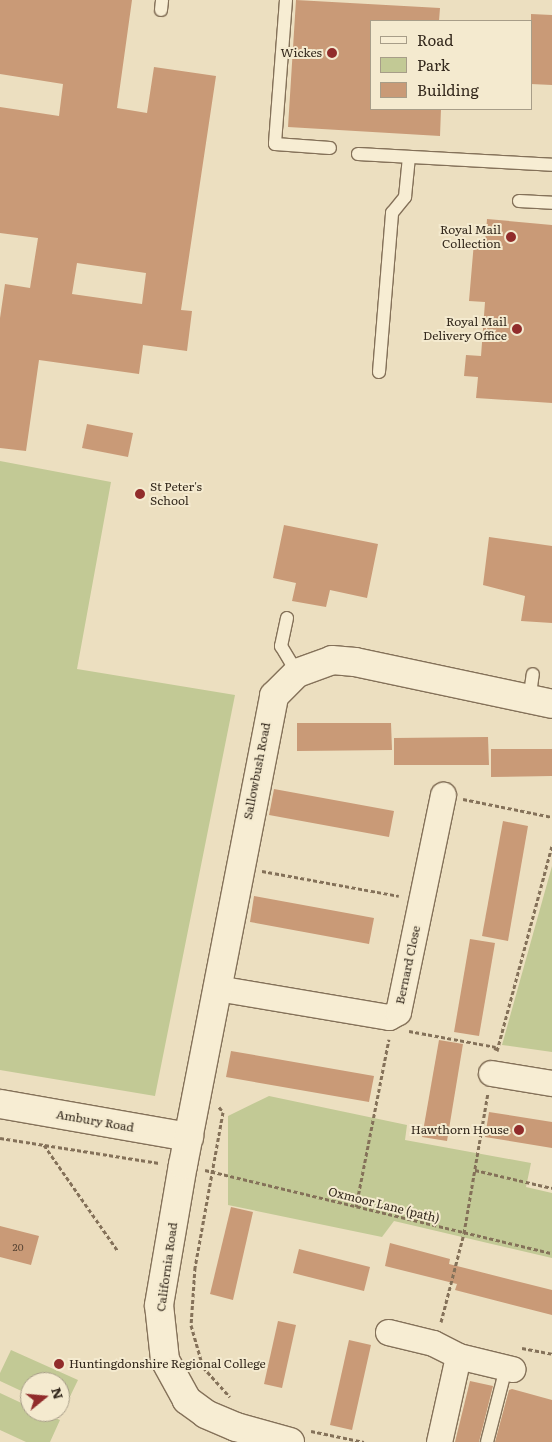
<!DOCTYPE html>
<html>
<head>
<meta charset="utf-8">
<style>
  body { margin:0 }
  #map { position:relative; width:552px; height:1442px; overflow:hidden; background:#ecdfc0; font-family:Literata,serif }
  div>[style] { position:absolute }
  .green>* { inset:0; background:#c2c995 }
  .building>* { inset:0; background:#c99a77 }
  .path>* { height:3px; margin-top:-1.5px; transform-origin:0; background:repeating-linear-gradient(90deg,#847159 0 4px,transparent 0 6.5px) }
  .roads { filter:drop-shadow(1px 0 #847159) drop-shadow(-1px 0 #847159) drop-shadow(0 1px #847159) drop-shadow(0 -1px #847159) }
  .service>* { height:12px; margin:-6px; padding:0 6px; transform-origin:6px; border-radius:6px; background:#f7edd3 }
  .minor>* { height:25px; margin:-12.5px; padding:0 12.5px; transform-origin:12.5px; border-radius:12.5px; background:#f7edd3 }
  .tertiary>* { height:28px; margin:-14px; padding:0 14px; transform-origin:14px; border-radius:14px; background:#f7edd3 }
  .dots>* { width:14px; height:14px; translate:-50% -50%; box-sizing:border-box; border:2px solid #f4eacf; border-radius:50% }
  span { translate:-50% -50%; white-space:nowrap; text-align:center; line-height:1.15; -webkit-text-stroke:4px #f4eacf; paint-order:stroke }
  .number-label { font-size:10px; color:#594534 }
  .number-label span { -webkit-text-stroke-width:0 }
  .poi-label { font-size:12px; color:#34291d }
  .right { translate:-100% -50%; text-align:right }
  .left { translate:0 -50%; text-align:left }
  .street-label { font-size:12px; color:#34291d }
  .legend { position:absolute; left:370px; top:20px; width:162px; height:90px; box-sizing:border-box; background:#f4eacf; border:1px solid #a79d88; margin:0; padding:6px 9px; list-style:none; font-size:15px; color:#34291d }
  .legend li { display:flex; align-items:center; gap:10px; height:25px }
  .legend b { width:25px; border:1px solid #a79d88 }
  .north { position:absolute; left:20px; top:1372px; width:50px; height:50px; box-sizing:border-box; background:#f4eacf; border:1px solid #a79d88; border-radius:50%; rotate:73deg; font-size:14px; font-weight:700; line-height:20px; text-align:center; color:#34291d }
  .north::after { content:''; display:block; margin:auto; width:18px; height:22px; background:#912c2b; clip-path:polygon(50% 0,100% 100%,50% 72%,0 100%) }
</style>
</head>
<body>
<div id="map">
  <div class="green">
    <i style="clip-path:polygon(0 461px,111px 482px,77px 669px,235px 695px,155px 1096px,0 1070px)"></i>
    <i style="clip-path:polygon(552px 866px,552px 1052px,502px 1045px)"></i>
    <i style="clip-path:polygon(269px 1096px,407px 1125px,405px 1140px,531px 1163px,526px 1187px,552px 1193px,552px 1258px,394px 1221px,382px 1237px,228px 1205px,228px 1116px)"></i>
    <i style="clip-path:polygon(11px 1350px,78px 1380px,63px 1411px,60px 1409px,60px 1382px,30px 1382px,30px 1395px,0 1381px,0 1373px)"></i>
    <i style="clip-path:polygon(0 1393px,30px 1407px,30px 1412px,41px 1412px,60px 1420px,50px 1442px,26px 1442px,0 1430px)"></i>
  </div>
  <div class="building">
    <i style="clip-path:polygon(evenodd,0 0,132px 0,117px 108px,147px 113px,154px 67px,216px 76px,181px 310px,192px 311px,187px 351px,143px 345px,139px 374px,39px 360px,26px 451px,0 448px,0 318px,5px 284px,30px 288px,38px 238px,0 233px,0 107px,59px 116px,63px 84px,0 74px,0 0,77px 263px,146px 273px,142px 304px,72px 294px,77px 263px)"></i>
    <i style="clip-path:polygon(296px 0,440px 8px,439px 21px,371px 21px,371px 109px,441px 109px,440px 136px,288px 127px)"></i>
    <i style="clip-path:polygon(531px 14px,552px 15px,552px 85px,531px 84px)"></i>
    <i style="clip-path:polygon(487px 219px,552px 225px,552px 403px,476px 398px,478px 377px,464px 376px,466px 355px,481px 356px,485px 302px,469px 301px,474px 242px,485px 243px)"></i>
    <i style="clip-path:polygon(87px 424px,133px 433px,128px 457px,82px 448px)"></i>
    <i style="clip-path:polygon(284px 525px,378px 544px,367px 598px,330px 590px,326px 607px,292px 601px,296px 583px,273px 578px)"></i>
    <i style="clip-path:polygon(489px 537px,552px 546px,552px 623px,521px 621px,525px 596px,483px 585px)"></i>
    <i style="clip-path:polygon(297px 723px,391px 723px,392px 750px,297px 751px)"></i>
    <i style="clip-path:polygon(488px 737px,489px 765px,394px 765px,394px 738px)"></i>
    <i style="clip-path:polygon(491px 749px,552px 749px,552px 776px,491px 777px)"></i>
    <i style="clip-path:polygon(274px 789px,394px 811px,389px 837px,269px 815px)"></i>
    <i style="clip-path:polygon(503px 821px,528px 826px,508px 941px,482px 936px)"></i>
    <i style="clip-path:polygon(254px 896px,374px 918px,369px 944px,250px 922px)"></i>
    <i style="clip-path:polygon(470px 939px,495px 943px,479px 1036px,454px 1032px)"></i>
    <i style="clip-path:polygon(439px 1040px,463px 1044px,447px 1141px,422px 1137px)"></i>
    <i style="clip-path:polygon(231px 1051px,374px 1076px,369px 1102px,226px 1077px)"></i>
    <i style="clip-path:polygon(489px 1112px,552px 1122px,552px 1148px,485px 1137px)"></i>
    <i style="clip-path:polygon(231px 1207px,253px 1212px,233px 1300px,210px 1294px)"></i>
    <i style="clip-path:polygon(0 1226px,39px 1236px,31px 1265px,0 1257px)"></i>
    <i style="clip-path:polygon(390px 1243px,450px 1259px,449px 1264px,552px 1290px,552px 1315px,455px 1290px,457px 1284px,385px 1266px)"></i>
    <i style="clip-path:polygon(299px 1249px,370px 1267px,364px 1291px,293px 1273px)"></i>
    <i style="clip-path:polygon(278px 1321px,296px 1325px,282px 1388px,264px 1384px)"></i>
    <i style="clip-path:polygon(349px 1340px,371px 1345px,352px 1430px,330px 1425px)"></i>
    <i style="clip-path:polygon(470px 1381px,493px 1386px,479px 1442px,455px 1442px)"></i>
    <i style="clip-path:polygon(512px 1389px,552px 1400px,552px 1442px,495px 1442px,509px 1390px)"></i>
  </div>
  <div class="path">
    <i style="left:463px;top:799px;width:91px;rotate:11.4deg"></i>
    <i style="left:262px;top:871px;width:139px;rotate:10.3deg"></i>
    <i style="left:409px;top:1031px;width:88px;rotate:10.4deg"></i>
    <i style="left:496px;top:1047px;width:3px;rotate:108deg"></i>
    <i style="left:497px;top:1051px;width:212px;rotate:-75deg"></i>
    <i style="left:219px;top:1107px;width:6px;rotate:51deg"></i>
    <i style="left:223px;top:1112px;width:158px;rotate:100.2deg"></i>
    <i style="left:195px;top:1267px;width:58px;rotate:93.9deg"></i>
    <i style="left:191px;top:1325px;width:44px;rotate:74.1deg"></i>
    <i style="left:203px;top:1367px;width:40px;rotate:48deg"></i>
    <i style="left:0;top:1138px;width:161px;rotate:8.9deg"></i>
    <i style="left:44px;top:1145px;width:129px;rotate:55.1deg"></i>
    <i style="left:205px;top:1170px;width:357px;rotate:13.5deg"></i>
    <i style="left:475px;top:1170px;width:79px;rotate:13.2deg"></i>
    <i style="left:356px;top:1207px;width:171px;rotate:-78.9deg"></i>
    <i style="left:441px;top:1322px;width:92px;rotate:-75.5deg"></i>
    <i style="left:464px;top:1233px;width:142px;rotate:-80.3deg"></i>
    <i style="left:522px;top:1348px;width:31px;rotate:11deg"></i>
    <i style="left:311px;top:1431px;width:54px;rotate:11.7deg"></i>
  </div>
  <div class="roads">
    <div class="service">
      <i style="left:286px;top:0;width:144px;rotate:94.4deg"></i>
      <i style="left:275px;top:144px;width:55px;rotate:4.2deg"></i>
      <i style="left:161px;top:10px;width:10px;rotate:-84deg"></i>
      <i style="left:358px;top:154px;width:194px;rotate:3.2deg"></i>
      <i style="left:519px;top:201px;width:33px;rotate:3deg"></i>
      <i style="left:379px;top:372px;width:160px;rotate:-85.3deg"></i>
      <i style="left:392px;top:213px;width:21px;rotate:-51deg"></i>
      <i style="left:405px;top:197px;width:40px;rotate:-84.3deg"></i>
      <i style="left:287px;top:618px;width:29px;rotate:102deg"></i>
      <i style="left:281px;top:646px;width:31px;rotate:59deg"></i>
      <i style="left:529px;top:701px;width:27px;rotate:-82deg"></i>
      <i style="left:487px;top:1442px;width:76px;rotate:-75.6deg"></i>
    </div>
    <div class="minor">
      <i style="left:217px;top:988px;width:174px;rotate:9.6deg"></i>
      <i style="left:389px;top:1017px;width:10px;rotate:-29deg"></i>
      <i style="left:398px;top:1012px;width:222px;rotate:-78.3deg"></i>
      <i style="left:491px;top:1073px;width:62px;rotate:9.3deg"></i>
      <i style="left:388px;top:1332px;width:46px;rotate:13.7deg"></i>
      <i style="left:433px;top:1343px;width:28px;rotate:27deg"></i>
      <i style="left:458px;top:1356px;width:56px;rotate:13.5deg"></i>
      <i style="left:439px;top:1442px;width:88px;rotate:-77.5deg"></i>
    </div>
    <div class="tertiary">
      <i style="left:0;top:1104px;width:192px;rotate:9.9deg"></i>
      <i style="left:290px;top:1442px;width:56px;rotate:-164.5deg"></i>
      <i style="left:236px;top:1427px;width:33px;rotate:-157deg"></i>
      <i style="left:206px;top:1414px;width:24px;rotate:-144deg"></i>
      <i style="left:187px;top:1400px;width:46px;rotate:-118.8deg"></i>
      <i style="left:165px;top:1360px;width:55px;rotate:-96.2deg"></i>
      <i style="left:159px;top:1305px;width:142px;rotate:-80.3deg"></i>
      <i style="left:183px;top:1165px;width:478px;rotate:-79deg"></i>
      <i style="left:274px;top:696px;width:33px;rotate:-45deg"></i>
      <i style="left:297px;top:673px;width:37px;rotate:-20deg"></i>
      <i style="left:332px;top:660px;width:23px;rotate:5deg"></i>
      <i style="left:355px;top:662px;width:201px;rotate:12deg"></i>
    </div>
  </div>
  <div class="dots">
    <i style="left:332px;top:53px;background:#912c2b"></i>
    <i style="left:511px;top:237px;background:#912c2b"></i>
    <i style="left:517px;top:329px;background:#912c2b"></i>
    <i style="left:140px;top:494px;background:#912c2b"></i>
    <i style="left:519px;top:1130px;background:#912c2b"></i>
    <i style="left:59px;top:1364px;background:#912c2b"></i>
  </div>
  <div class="number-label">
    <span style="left:18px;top:1247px">20</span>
  </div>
  <div class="poi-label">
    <span class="right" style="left:322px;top:53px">Wickes</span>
    <span class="right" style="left:501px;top:237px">Royal Mail<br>Collection</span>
    <span class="right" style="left:507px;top:329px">Royal Mail<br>Delivery Office</span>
    <span class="left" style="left:150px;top:494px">St Peter's<br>School</span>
    <span class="right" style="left:509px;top:1130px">Hawthorn House</span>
    <span class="left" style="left:69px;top:1364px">Huntingdonshire Regional College</span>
  </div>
  <div class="street-label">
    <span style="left:257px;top:771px;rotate:-79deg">Sallowbush Road</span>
    <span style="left:408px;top:965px;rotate:-78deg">Bernard Close</span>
    <span style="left:95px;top:1121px;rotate:10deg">Ambury Road</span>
    <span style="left:384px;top:1205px;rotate:14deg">Oxmoor Lane (path)</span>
    <span style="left:167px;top:1267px;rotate:-82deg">California Road</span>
  </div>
  <ul class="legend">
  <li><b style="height:6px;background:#f7edd3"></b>Road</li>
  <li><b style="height:14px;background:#c2c995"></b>Park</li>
  <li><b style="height:14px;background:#c99a77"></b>Building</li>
  </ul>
  <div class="north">N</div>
</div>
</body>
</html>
